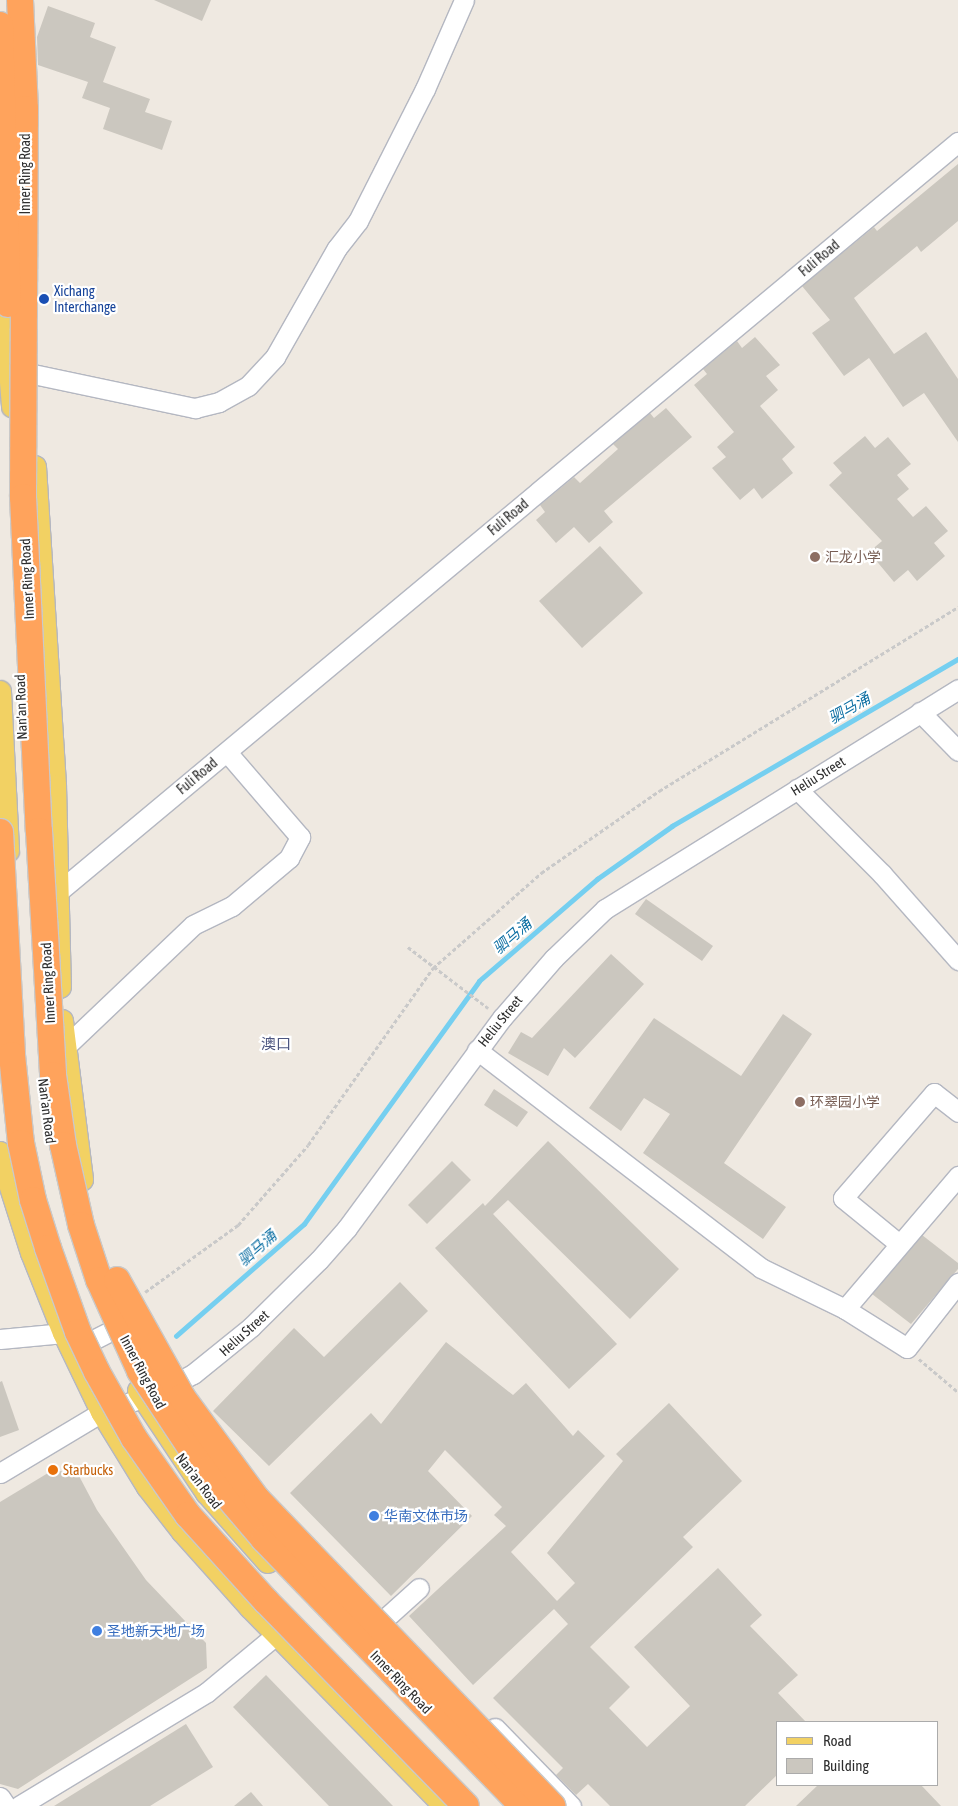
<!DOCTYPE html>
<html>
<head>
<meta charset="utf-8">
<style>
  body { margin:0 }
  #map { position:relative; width:958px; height:1806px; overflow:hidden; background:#efe9e1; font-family:"Asap Condensed","Noto Sans SC",sans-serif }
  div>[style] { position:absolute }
  .stream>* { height:4.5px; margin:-2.25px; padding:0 2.25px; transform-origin:2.25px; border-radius:2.25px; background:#75cff0 }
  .building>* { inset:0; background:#cbc7bf }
  .path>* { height:2.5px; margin-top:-1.25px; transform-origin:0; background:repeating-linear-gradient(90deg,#c9c9c9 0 4px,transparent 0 6.5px) }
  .roads { filter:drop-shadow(1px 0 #b4b7c1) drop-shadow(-1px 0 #b4b7c1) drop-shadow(0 1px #b4b7c1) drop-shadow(0 -1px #b4b7c1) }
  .minor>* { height:19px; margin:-9.5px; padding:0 9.5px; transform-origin:9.5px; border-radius:9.5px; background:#fff }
  .major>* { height:22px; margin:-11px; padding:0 11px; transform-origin:11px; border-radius:11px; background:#f2d163 }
  .bridges { filter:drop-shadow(1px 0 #c9c9c9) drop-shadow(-1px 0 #c9c9c9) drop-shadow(0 1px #c9c9c9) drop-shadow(0 -1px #c9c9c9) }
  .highway-bridge>* { height:26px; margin:-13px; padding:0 13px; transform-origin:13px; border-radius:13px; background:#ffa35c }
  .dots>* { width:14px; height:14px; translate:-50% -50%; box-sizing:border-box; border:2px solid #fff; border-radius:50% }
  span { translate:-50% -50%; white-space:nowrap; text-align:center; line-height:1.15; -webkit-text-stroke:4.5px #fff; paint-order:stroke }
  .street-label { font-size:14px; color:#2e2e2e }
  .transit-label { font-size:14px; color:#164399 }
  .left { translate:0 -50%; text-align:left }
  .education-label { font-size:14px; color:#785e54 }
  .food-label { font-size:14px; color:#c56008 }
  .shop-label { font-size:14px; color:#366cbe }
  .water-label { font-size:15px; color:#0d6fa3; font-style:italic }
  .neighbourhood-label { font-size:15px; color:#4d5680 }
  .legend { position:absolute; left:776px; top:1721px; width:162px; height:65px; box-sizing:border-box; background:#fff; border:1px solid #ababab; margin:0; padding:6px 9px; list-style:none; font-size:15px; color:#2e2e2e }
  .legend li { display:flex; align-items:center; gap:10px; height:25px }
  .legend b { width:25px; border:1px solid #ababab }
</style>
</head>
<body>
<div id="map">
  <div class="stream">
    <i style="left:176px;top:1336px;width:170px;rotate:-41.2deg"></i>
    <i style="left:304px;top:1224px;width:299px;rotate:-54.2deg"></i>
    <i style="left:479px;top:981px;width:156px;rotate:-40.8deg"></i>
    <i style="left:597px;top:879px;width:92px;rotate:-35.2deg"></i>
    <i style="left:672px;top:826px;width:331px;rotate:-30.3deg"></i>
  </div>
  <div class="building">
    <i style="clip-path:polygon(154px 0,211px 0,202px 21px)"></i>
    <i style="clip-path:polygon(48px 6px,95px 23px,90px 37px,116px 47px,103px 82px,150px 99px,145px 112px,172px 121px,162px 150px,103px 129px,110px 108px,82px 98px,88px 82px,38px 65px,37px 37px)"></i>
    <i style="clip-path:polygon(958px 164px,958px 221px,921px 252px,917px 246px,854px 298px,894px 354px,926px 332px,958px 379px,958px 442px,924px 393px,903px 407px,869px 358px,844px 376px,812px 333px,830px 320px,802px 286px,874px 227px,877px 231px)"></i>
    <i style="clip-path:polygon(755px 337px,780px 365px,766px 376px,778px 390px,760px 406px,795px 447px,782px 459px,793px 473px,762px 499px,754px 488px,740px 500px,712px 468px,726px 457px,717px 447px,734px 432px,694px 385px,707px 374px,703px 369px,737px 341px,742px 348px)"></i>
    <i style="clip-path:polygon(666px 408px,692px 437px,604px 511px,613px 522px,589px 543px,574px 527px,556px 543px,536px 520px,545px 512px,540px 505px,574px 477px,580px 483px,618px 449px,613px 444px,650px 413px,654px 418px)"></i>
    <i style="clip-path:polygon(865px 436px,875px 448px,888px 437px,911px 464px,897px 475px,909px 489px,897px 499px,913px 517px,926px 506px,948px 531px,934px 543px,945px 556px,917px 581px,908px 570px,894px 582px,869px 552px,882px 541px,829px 485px,842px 473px,833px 463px)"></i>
    <i style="clip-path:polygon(600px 546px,643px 593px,582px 648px,539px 601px)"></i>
    <i style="clip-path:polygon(646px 899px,713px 946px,702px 961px,635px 914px)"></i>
    <i style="clip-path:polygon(611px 954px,644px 984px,575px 1058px,564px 1048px,548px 1076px,508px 1053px,521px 1032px,532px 1038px)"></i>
    <i style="clip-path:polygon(783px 1014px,812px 1034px,724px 1163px,786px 1207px,763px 1239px,643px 1153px,670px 1114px,644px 1098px,621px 1131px,589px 1108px,654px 1018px,741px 1076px)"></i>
    <i style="clip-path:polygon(494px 1089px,528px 1112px,517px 1127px,484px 1105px)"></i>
    <i style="clip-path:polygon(548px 1141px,679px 1269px,630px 1319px,508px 1200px,493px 1214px,617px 1344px,569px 1389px,435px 1248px,483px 1203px,485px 1206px)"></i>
    <i style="clip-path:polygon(452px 1161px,471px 1180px,427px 1224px,408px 1205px)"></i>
    <i style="clip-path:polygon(922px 1235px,958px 1263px,958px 1269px,911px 1324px,872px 1294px)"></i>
    <i style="clip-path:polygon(400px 1282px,428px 1311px,269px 1466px,213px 1411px,294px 1328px,324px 1357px)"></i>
    <i style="clip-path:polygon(446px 1342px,513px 1395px,526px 1383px,573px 1436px,578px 1430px,605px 1456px,511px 1552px,557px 1601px,575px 1583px,547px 1553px,623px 1461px,616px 1454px,669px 1403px,742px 1481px,683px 1537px,693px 1547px,590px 1647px,630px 1687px,609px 1708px,647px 1747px,690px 1706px,634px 1647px,718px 1568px,762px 1615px,750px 1626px,798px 1675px,778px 1693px,806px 1722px,777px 1722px,777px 1775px,745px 1806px,610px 1806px,588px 1784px,576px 1795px,556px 1775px,563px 1768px,493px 1698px,568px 1624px,554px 1609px,473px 1685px,409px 1616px,506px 1526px,494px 1515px,502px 1507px,445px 1450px,428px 1471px,472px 1516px,391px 1596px,290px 1493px,371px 1413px,381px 1424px)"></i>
    <i style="clip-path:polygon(2px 1381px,19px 1430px,0 1437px,0 1382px)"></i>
    <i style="clip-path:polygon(53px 1470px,78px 1474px,97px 1510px,146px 1580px,206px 1643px,207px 1668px,18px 1789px,0 1784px,0 1502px)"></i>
    <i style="clip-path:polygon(266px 1675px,393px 1806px,329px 1806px,233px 1707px)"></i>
    <i style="clip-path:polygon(186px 1724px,213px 1767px,150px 1806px,54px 1806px)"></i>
    <i style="clip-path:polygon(818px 1785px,921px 1785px,941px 1806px,796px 1806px)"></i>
    <i style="clip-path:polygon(251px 1792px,263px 1806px,234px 1806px)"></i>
  </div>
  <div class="path">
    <i style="left:408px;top:947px;width:101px;rotate:37.3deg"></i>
    <i style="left:145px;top:1292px;width:115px;rotate:-35.8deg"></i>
    <i style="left:238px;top:1225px;width:106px;rotate:-48.8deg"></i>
    <i style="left:308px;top:1145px;width:217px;rotate:-54.8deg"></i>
    <i style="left:433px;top:968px;width:144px;rotate:-41.3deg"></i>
    <i style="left:541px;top:873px;width:144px;rotate:-34.8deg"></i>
    <i style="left:659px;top:791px;width:351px;rotate:-31.6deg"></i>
    <i style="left:919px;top:1359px;width:51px;rotate:40.2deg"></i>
  </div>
  <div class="roads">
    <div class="minor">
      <i style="left:33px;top:374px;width:166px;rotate:11.9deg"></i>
      <i style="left:195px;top:408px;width:25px;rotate:-14deg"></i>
      <i style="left:219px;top:402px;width:33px;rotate:-29deg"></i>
      <i style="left:248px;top:386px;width:40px;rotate:-47deg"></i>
      <i style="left:275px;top:357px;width:125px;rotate:-60.4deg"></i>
      <i style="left:337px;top:248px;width:34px;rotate:-52deg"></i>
      <i style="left:358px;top:221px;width:148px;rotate:-63.1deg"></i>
      <i style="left:425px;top:89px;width:97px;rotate:-66.3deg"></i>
      <i style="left:920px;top:712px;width:54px;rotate:45.7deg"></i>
      <i style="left:797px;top:789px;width:120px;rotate:45deg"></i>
      <i style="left:882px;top:874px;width:115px;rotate:48.5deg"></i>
      <i style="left:58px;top:892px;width:1172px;rotate:-39.81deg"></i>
      <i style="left:56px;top:1049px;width:8px;rotate:-7deg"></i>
      <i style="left:64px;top:1048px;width:178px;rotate:-43.6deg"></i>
      <i style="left:193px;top:925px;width:43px;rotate:-26deg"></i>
      <i style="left:232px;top:906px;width:75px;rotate:-40.1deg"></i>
      <i style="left:289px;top:858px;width:24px;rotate:-62deg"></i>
      <i style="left:300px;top:837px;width:112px;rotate:-130.7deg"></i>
      <i style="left:477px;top:1050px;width:358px;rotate:37.5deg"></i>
      <i style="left:761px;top:1268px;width:93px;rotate:26deg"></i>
      <i style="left:845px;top:1309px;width:73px;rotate:32.2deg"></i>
      <i style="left:907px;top:1348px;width:83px;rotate:-51.9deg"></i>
      <i style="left:898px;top:1243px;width:71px;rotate:-140.7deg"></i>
      <i style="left:843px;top:1198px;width:139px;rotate:-49.1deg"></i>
      <i style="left:934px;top:1093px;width:31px;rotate:38deg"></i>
      <i style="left:845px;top:1309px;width:175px;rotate:-49.6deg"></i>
      <i style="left:0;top:1339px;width:64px;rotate:-5.4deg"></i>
      <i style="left:93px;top:1340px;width:36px;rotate:-27deg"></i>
      <i style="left:0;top:1473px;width:119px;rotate:-30.9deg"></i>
      <i style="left:102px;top:1412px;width:60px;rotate:-19.3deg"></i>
      <i style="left:159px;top:1392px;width:38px;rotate:-28deg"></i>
      <i style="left:193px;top:1374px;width:75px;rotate:-39deg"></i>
      <i style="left:251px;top:1327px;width:95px;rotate:-44.6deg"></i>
      <i style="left:319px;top:1260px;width:43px;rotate:-48.8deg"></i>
      <i style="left:347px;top:1228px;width:261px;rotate:-53.6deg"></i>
      <i style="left:502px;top:1018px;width:79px;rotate:-49.1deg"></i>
      <i style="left:554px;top:958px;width:71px;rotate:-43.9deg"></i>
      <i style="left:605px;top:909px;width:416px;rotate:-31.9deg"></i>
      <i style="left:369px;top:1633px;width:67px;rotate:-42deg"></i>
      <i style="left:495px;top:1728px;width:109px;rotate:45.7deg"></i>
      <i style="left:0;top:1797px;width:11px;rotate:56deg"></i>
      <i style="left:19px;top:1806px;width:220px;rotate:-31.2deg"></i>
      <i style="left:207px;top:1692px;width:91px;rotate:-39.6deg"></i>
    </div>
    <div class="major">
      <i style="left:3px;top:287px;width:120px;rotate:85.2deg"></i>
      <i style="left:35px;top:467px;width:320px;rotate:86.4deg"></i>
      <i style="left:55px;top:786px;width:201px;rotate:88.6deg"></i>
      <i style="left:0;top:692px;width:159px;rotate:87.1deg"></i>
      <i style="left:62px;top:1021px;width:160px;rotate:82.8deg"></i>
      <i style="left:0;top:1153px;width:105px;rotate:72.3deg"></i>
      <i style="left:32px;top:1253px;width:86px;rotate:68.2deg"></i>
      <i style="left:64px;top:1333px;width:88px;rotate:64.3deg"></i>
      <i style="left:102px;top:1412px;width:88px;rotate:58.5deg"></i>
      <i style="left:148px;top:1487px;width:57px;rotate:52.1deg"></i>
      <i style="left:183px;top:1532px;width:102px;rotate:48.2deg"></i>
      <i style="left:251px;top:1608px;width:277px;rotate:45.6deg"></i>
      <i style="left:139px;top:1391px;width:123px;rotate:56.3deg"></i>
      <i style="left:207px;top:1493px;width:92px;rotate:48.5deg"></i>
    </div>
  </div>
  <div class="bridges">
    <div class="highway-bridge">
      <i style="left:20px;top:0;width:109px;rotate:87.4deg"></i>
      <i style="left:25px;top:109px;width:388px;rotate:90.3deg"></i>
      <i style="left:23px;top:497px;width:334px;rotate:87.3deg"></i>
      <i style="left:39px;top:831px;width:244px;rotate:86.7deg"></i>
      <i style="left:53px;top:1075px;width:71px;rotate:81.9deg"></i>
      <i style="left:63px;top:1145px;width:82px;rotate:77.3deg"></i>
      <i style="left:81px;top:1225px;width:58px;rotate:71.9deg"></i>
      <i style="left:99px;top:1280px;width:100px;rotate:65.7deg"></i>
      <i style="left:140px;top:1371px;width:120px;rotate:56.6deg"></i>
      <i style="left:206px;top:1471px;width:89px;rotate:49.5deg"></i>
      <i style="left:264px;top:1539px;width:372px;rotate:45.9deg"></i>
      <i style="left:0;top:25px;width:279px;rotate:88.4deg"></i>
      <i style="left:0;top:832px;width:223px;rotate:86.9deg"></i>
      <i style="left:12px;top:1055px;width:88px;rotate:84.2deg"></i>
      <i style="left:21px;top:1143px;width:58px;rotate:78.1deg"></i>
      <i style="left:33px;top:1200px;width:50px;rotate:72.6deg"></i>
      <i style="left:48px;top:1248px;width:89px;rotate:70.3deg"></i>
      <i style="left:78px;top:1332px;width:44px;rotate:64.6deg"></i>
      <i style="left:97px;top:1372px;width:76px;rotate:60.7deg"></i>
      <i style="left:134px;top:1438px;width:94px;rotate:55deg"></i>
      <i style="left:188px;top:1515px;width:116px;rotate:47.8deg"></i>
      <i style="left:266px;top:1601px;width:286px;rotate:45.7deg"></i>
      <i style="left:117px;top:1280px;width:134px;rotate:60.9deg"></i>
      <i style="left:182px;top:1397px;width:127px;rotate:53.7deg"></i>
      <i style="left:257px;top:1499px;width:426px;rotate:46.1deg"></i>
    </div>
  </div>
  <div class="dots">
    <i style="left:44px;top:299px;background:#1a4fb4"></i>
    <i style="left:815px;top:557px;background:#8d6e63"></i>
    <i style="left:800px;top:1102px;background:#8d6e63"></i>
    <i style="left:53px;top:1470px;background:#e8710a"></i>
    <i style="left:374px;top:1516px;background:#3f7fe0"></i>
    <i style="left:97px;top:1631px;background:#3f7fe0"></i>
  </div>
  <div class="street-label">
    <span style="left:25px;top:174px;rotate:-90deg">Inner Ring Road</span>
    <span style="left:819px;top:258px;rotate:-40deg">Fuli Road</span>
    <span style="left:508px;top:517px;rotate:-40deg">Fuli Road</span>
    <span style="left:27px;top:579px;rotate:-93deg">Inner Ring Road</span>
    <span style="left:21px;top:707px;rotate:-92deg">Nan'an Road</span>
    <span style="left:197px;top:776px;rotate:-40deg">Fuli Road</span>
    <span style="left:818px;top:776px;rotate:-32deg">Heliu Street</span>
    <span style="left:48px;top:983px;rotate:-93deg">Inner Ring Road</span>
    <span style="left:500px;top:1021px;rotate:-51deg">Heliu Street</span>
    <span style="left:47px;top:1111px;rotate:83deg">Nan'an Road</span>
    <span style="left:244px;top:1333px;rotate:-42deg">Heliu Street</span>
    <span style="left:143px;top:1372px;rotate:62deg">Inner Ring Road</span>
    <span style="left:199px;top:1481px;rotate:53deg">Nan'an Road</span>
    <span style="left:401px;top:1682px;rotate:46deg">Inner Ring Road</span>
  </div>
  <div class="transit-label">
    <span class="left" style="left:54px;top:299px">Xichang<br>Interchange</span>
  </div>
  <div class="education-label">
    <span class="left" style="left:825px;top:557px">汇龙小学</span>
    <span class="left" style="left:810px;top:1102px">环翠园小学</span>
  </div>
  <div class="food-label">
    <span class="left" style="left:63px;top:1470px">Starbucks</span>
  </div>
  <div class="shop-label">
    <span class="left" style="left:384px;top:1516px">华南文体市场</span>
    <span class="left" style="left:107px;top:1631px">圣地新天地广场</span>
  </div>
  <div class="water-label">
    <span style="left:849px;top:708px;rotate:-30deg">驷马涌</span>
    <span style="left:512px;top:936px;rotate:-41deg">驷马涌</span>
    <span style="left:257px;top:1248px;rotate:-41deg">驷马涌</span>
  </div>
  <div class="neighbourhood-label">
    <span style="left:276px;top:1044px">澳口</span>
  </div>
  <ul class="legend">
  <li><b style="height:6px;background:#f2d163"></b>Road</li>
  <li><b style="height:14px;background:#cbc7bf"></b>Building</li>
  </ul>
</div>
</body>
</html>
